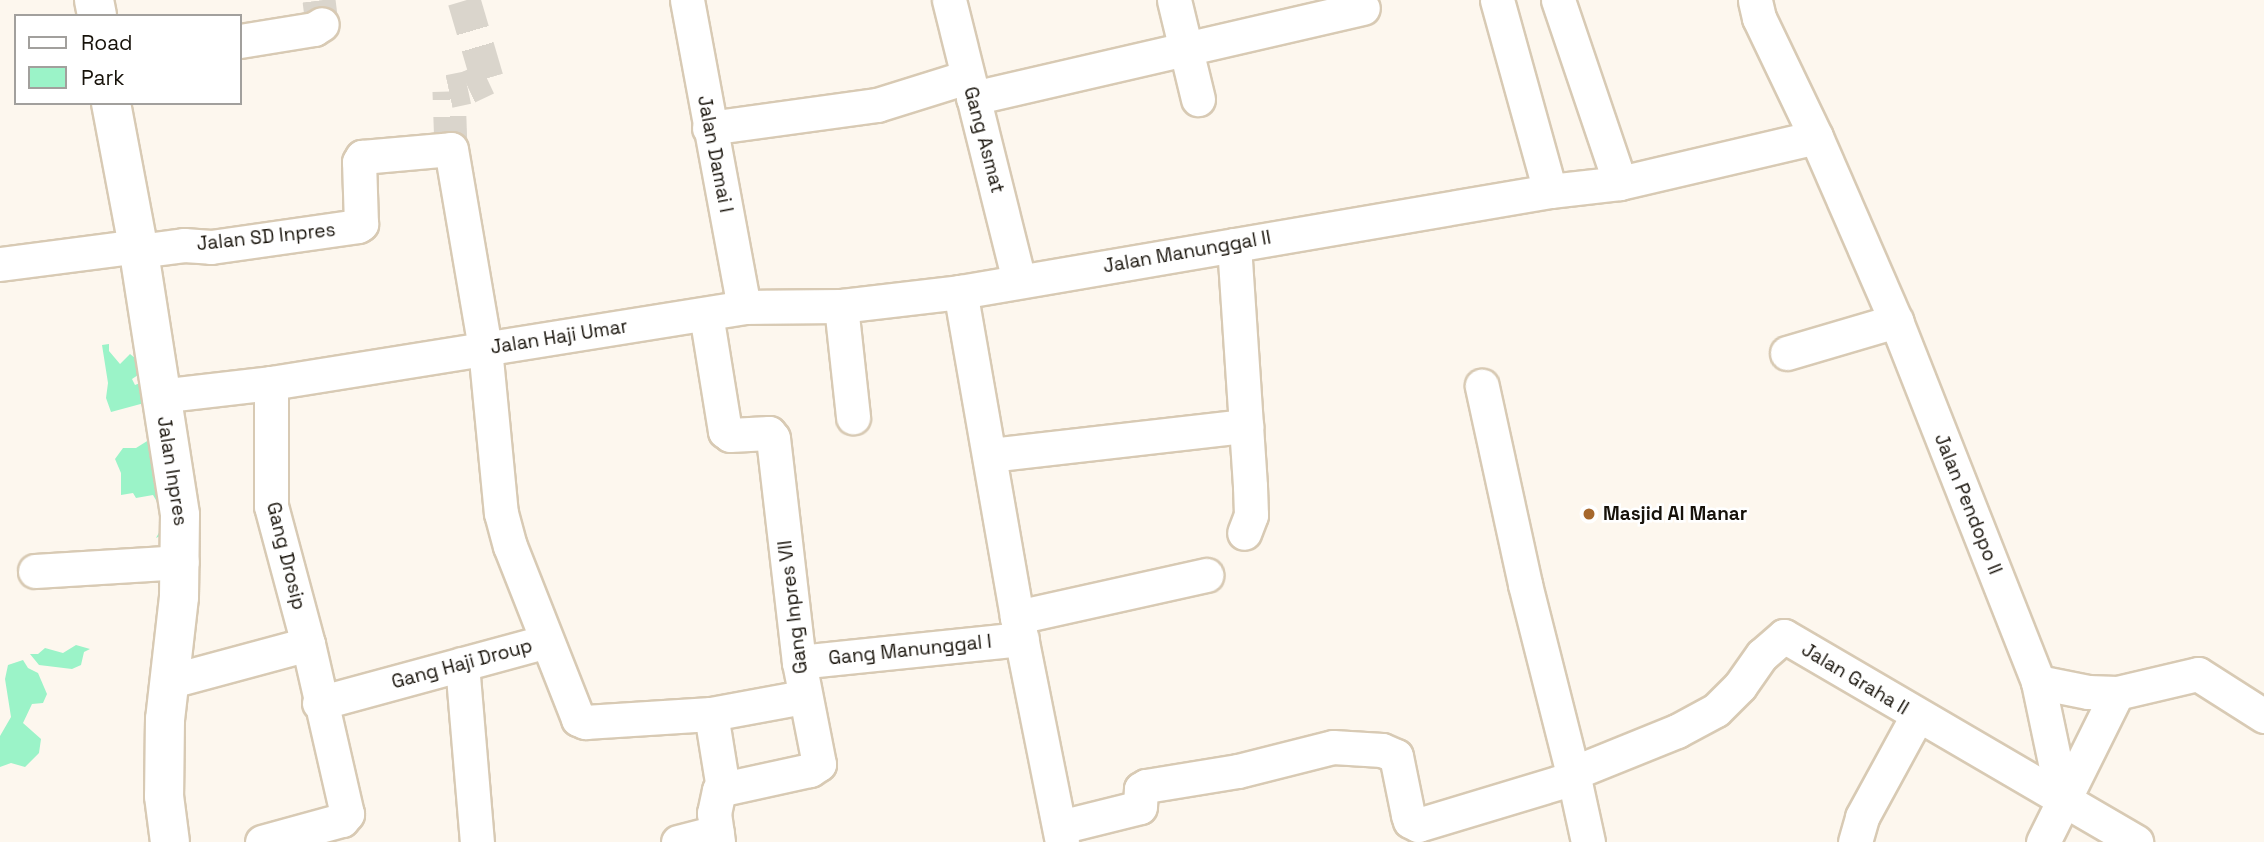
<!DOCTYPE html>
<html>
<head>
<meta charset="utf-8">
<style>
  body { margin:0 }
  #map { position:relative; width:2264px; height:842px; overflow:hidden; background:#fdf7ee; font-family:"Space Grotesk",sans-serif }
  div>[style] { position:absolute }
  .green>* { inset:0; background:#9bf3c8 }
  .minor-tunnel>* { height:33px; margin-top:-16.5px; transform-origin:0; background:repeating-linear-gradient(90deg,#dad5cc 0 33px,transparent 0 50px) }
  .roads { filter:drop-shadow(2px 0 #d8cab4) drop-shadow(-2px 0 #d8cab4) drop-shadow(0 2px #d8cab4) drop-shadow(0 -2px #d8cab4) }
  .minor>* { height:33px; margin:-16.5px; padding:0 16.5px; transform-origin:16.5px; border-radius:16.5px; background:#fff }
  .tertiary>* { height:38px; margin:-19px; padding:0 19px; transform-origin:19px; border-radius:19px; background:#fff }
  .dots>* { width:19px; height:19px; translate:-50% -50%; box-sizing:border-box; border:4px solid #fff; border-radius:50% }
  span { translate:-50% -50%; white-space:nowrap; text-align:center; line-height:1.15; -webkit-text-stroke:5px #fff; paint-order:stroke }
  .street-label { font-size:19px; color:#17120a }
  .poi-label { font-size:19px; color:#17120a; font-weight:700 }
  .left { translate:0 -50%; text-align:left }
  .legend { position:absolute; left:14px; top:14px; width:228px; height:91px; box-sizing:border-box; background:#fff; border:2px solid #a2a09d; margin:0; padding:9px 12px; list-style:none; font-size:21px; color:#17120a }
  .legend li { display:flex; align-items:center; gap:14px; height:35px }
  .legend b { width:35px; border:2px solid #a2a09d }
</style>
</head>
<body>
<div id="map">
  <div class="green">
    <i style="clip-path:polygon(109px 344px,109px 351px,120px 364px,130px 354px,135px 358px,147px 358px,141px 373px,132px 379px,135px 385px,145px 381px,148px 402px,111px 412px,106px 398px,108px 383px,102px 345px)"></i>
    <i style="clip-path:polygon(152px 438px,168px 532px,156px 538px,166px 520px,160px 507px,153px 495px,136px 498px,133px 493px,121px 495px,121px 473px,115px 459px,123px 448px,136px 448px)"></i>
    <i style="clip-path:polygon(76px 645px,90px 649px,84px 652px,81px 665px,72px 669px,39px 665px,30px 654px,38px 654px,45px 648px,63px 653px)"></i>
    <i style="clip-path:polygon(23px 660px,28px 668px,38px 673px,47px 694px,43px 703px,32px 704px,23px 723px,41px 739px,39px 753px,25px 767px,11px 763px,0 767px,0 736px,11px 717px,5px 679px,8px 665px)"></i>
  </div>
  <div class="minor-tunnel">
    <i style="left:319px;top:0;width:24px;rotate:83deg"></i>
    <i style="left:451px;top:149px;width:58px;rotate:-92deg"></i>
    <i style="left:449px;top:91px;width:19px;rotate:-12deg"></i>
    <i style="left:468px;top:87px;width:21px;rotate:-25deg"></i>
    <i style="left:487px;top:78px;width:81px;rotate:-106.4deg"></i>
  </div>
  <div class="roads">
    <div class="minor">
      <i style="left:687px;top:0;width:312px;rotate:79.5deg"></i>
      <i style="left:949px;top:0;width:289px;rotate:76deg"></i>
      <i style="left:1174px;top:0;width:102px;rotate:76.4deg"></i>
      <i style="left:1497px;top:0;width:198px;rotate:74.5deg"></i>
      <i style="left:1558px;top:0;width:193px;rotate:71.3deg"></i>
      <i style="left:240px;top:41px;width:75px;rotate:-9.2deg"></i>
      <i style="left:314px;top:29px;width:9px;rotate:-32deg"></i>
      <i style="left:973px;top:98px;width:400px;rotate:-13deg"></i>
      <i style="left:709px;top:128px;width:170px;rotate:-7.8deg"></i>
      <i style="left:877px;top:105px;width:94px;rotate:-17.3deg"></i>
      <i style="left:1816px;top:137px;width:201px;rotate:66.5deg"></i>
      <i style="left:1896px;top:321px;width:388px;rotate:68.5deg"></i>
      <i style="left:2038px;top:682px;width:122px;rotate:78.1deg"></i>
      <i style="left:1234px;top:245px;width:242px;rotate:86.2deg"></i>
      <i style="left:1250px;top:486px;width:29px;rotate:88deg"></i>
      <i style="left:1251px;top:515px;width:19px;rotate:111deg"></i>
      <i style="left:139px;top:251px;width:45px;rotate:-7.6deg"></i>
      <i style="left:184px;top:245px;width:27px;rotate:4deg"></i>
      <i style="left:211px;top:247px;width:148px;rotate:-8.1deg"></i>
      <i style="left:358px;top:226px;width:4px;rotate:-34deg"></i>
      <i style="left:361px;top:224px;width:62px;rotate:-91.8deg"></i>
      <i style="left:359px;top:162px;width:6px;rotate:-59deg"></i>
      <i style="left:362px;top:157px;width:89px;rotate:-5.1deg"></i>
      <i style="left:451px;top:149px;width:202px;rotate:80.3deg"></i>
      <i style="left:485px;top:348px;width:166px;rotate:84.5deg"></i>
      <i style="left:501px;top:513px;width:34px;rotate:75deg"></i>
      <i style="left:510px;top:546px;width:186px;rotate:68.5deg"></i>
      <i style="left:578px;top:719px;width:8px;rotate:23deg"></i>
      <i style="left:585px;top:722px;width:126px;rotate:-3.6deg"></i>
      <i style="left:711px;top:714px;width:95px;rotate:-10.4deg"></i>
      <i style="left:0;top:264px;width:139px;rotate:-7.4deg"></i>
      <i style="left:841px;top:306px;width:112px;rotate:83.8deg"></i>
      <i style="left:706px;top:314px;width:119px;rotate:80.8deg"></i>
      <i style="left:725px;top:431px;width:6px;rotate:39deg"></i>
      <i style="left:730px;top:435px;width:39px;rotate:-3deg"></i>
      <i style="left:769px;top:433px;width:6px;rotate:51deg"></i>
      <i style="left:773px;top:438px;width:226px;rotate:83.4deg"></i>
      <i style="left:799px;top:662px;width:104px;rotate:78.9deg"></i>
      <i style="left:819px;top:764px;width:11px;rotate:146deg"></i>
      <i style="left:810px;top:770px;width:93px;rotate:167.6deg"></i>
      <i style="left:719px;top:790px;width:24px;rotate:102deg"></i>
      <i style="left:714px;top:813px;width:29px;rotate:82deg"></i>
      <i style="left:1787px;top:353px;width:114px;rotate:-16.4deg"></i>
      <i style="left:159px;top:396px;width:113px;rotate:-6.6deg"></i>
      <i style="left:271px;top:383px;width:479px;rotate:-9.1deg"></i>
      <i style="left:744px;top:307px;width:97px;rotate:-0.6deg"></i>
      <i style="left:841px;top:306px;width:120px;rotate:-6.7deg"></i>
      <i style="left:990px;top:455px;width:258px;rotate:-6.5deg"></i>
      <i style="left:35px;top:571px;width:147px;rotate:-3.5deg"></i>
      <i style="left:1017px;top:617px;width:194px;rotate:-12.5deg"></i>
      <i style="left:799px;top:662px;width:224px;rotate:-5.9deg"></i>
      <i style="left:462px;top:664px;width:179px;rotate:85.2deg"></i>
      <i style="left:167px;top:682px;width:146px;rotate:-15.1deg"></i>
      <i style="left:2038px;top:682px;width:51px;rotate:11.3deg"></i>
      <i style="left:2088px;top:692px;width:29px;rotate:2deg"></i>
      <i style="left:2117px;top:693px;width:83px;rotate:-13.2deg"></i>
      <i style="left:2198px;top:674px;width:78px;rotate:32.5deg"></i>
      <i style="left:319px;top:703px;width:236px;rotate:-15.2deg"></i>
      <i style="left:711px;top:714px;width:75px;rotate:80.8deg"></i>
      <i style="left:1060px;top:827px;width:82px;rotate:-14deg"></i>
      <i style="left:1140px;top:807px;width:18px;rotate:-87deg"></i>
      <i style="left:1141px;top:789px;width:6px;rotate:-31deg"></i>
      <i style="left:1146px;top:786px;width:93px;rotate:-9.3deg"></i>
      <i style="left:1238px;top:771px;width:98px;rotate:-14.2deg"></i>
      <i style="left:1333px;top:747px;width:49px;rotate:3.5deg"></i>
      <i style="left:1382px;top:750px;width:15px;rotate:23deg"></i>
      <i style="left:1396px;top:756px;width:60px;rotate:78.5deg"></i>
      <i style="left:1408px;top:815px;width:6px;rotate:72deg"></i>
      <i style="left:1410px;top:821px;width:9px;rotate:27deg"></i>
      <i style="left:1418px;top:825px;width:163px;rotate:-16.8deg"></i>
      <i style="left:1574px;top:778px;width:200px;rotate:-104.2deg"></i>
      <i style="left:1525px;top:584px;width:203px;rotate:-102.3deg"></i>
      <i style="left:262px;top:842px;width:83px;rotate:-15.4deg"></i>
      <i style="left:342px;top:820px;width:8px;rotate:-50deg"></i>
      <i style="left:347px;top:814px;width:174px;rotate:-102.9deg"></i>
      <i style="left:308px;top:644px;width:143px;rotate:-105deg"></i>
      <i style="left:271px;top:506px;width:123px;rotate:-90deg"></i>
      <i style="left:678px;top:842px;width:40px;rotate:-14.4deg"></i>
      <i style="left:1062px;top:842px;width:229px;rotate:-101.3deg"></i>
      <i style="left:1017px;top:617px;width:330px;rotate:-99.9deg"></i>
      <i style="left:960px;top:292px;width:599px;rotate:-9.71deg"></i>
      <i style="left:1550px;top:191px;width:70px;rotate:-6.5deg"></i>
      <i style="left:1620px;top:183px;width:201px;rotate:-13.2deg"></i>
      <i style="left:1816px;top:137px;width:132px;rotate:-115.6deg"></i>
      <i style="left:1759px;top:18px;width:18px;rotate:-103deg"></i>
      <i style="left:1588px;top:842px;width:66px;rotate:-102.3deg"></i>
      <i style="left:1574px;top:778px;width:8px;rotate:-60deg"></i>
      <i style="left:1578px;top:771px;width:107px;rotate:-22deg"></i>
      <i style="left:1677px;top:731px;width:44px;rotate:-28.3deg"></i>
      <i style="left:1716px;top:710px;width:34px;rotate:-45deg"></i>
      <i style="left:1740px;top:686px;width:38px;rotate:-55deg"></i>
      <i style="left:1762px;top:655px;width:29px;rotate:-41deg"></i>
      <i style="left:1784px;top:636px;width:408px;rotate:30.3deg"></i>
      <i style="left:1855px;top:842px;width:26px;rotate:-74deg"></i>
      <i style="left:1862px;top:817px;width:115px;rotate:-61.4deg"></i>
      <i style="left:2043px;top:842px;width:166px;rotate:-63.6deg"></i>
    </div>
    <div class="tertiary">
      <i style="left:94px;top:0;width:16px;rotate:79deg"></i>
      <i style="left:111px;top:103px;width:146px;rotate:79.3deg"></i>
      <i style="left:138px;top:246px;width:272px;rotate:81.1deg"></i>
      <i style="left:180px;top:515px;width:82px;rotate:90.7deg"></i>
      <i style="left:179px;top:597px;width:123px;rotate:96.5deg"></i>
      <i style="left:165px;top:719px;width:77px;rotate:90.7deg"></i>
      <i style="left:164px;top:796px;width:46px;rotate:82.6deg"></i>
    </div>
  </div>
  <div class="dots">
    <i style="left:1589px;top:514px;background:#a6682d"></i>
  </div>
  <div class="street-label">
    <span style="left:984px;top:140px;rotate:75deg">Gang Asmat</span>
    <span style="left:715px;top:154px;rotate:79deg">Jalan Damai I</span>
    <span style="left:266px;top:237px;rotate:-6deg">Jalan SD Inpres</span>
    <span style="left:1187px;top:252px;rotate:-10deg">Jalan Manunggal II</span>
    <span style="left:559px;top:337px;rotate:-9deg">Jalan Haji Umar</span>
    <span style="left:172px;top:471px;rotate:81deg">Jalan Inpres</span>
    <span style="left:1968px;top:504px;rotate:68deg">Jalan Pendopo II</span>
    <span style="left:286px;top:556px;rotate:76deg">Gang Drosip</span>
    <span style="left:793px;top:607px;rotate:-97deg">Gang Inpres VII</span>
    <span style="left:910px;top:650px;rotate:-6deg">Gang Manunggal I</span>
    <span style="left:462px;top:664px;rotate:-15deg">Gang Haji Droup</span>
    <span style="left:1855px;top:679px;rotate:31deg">Jalan Graha II</span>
  </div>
  <div class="poi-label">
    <span class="left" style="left:1603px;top:514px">Masjid Al Manar</span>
  </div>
  <ul class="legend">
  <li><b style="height:9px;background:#fff"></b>Road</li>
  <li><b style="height:19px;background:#9bf3c8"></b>Park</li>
  </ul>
</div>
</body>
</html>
